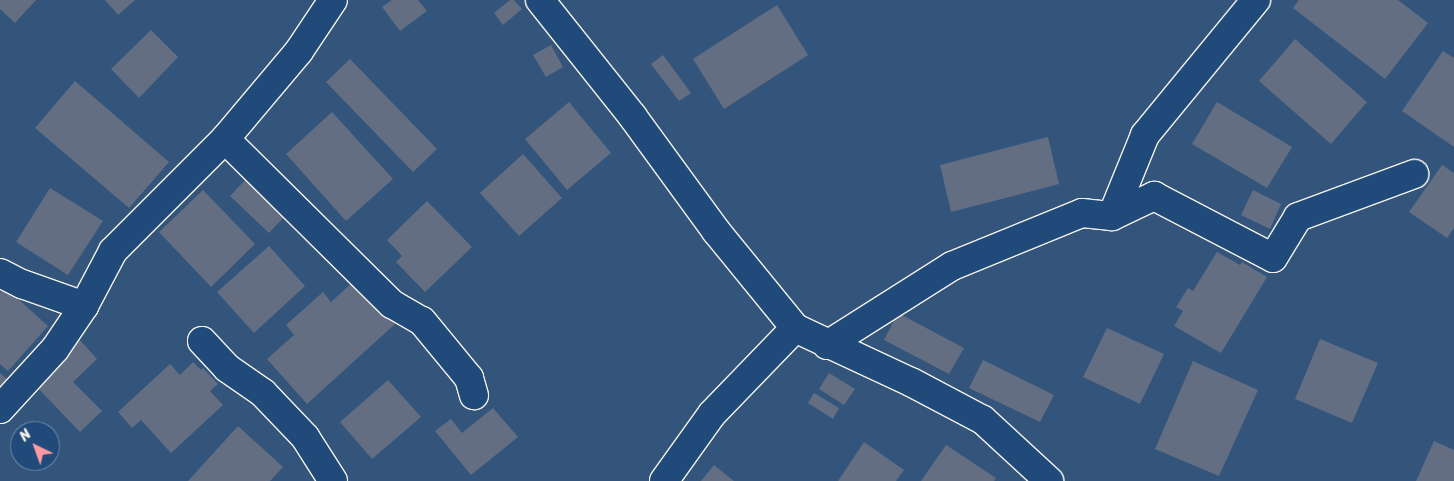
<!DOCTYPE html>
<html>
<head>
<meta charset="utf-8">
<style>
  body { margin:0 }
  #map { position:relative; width:1454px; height:481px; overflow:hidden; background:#33557c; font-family:Sriracha,sans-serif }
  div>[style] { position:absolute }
  .building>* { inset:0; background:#636e82 }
  .roads { filter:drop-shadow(1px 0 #f4f1e8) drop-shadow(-1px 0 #f4f1e8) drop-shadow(0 1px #f4f1e8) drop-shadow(0 -1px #f4f1e8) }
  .street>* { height:28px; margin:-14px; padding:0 14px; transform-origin:14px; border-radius:14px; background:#1f4a7a }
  span { translate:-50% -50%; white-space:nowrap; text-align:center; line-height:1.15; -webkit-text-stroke:4px #1f4a7a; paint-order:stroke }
  .north { position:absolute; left:10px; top:421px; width:50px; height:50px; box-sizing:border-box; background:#1f4a7a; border:1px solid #748da6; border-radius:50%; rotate:318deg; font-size:14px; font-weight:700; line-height:20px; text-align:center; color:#f4f1e8 }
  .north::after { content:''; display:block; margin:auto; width:18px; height:22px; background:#ff9aa2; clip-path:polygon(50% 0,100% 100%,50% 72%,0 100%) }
</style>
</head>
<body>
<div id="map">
  <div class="building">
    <i style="clip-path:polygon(0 0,36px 0,15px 23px,0 9px)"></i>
    <i style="clip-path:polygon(105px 0,135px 0,118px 15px)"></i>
    <i style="clip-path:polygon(392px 0,418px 0,427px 11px,400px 31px,382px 7px)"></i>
    <i style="clip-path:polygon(510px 0,514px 0,522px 9px,503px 25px,494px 13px)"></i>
    <i style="clip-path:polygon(1299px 0,1398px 0,1428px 23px,1385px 79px,1293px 8px)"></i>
    <i style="clip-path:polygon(777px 5px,808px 55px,724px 109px,693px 59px)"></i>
    <i style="clip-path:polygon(151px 30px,178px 57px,139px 98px,111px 69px)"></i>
    <i style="clip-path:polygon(1295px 39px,1367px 102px,1331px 144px,1259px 81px)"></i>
    <i style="clip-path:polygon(551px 45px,563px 67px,546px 77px,533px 55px)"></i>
    <i style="clip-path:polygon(1443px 51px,1454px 58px,1454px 147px,1402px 111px)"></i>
    <i style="clip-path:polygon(663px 55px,691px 93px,679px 101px,651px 64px)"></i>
    <i style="clip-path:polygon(350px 59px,437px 149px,413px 172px,326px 82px)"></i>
    <i style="clip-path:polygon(75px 81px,169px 162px,129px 208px,35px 128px)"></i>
    <i style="clip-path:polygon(569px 102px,611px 153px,567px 190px,525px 139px)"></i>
    <i style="clip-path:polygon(1217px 102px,1292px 147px,1267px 188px,1192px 144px)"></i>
    <i style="clip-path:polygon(332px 112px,393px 179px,346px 221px,286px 154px)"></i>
    <i style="clip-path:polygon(1048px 137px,1059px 184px,951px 212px,940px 165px)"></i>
    <i style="clip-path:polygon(523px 154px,562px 198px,519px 236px,480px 193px)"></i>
    <i style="clip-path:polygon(1442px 165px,1454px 173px,1454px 228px,1447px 238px,1409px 212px)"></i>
    <i style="clip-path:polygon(248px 177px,287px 214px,269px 233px,230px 196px)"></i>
    <i style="clip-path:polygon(50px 188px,103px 221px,68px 275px,16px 242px)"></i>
    <i style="clip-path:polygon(203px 190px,255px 244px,211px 287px,159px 232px)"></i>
    <i style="clip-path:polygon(1253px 190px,1281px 204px,1270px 229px,1241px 215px)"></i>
    <i style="clip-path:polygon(427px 201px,472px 247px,425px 292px,396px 262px,402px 256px,387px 240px)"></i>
    <i style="clip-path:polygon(269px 246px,305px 286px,254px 333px,217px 292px)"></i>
    <i style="clip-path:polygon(1217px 252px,1240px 265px,1242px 262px,1267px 277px,1221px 353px,1174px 326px,1183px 311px,1176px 307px,1188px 288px,1193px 291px)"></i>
    <i style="clip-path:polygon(355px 280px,395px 324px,307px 404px,267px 359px,294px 335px,286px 325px,323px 292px,331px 302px)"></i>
    <i style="clip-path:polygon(5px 287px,48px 326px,8px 371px,0 364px,0 293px)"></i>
    <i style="clip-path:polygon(898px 313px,964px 348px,949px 374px,884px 340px)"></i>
    <i style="clip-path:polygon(1107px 328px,1164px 354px,1140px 404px,1083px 377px)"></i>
    <i style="clip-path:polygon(77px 337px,97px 359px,73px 382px,102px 411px,80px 432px,31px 381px)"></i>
    <i style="clip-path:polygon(1320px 339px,1378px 363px,1352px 423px,1295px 399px)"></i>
    <i style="clip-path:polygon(983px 360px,1054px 395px,1040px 422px,969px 388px)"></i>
    <i style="clip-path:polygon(1193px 361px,1258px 390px,1219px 476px,1155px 449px)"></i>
    <i style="clip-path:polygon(193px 362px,201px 370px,203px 368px,218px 384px,210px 391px,223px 405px,171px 453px,141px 420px,132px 428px,118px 412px,170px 364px,180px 375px)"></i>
    <i style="clip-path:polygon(0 373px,7px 379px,0 388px)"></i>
    <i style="clip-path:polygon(829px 373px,855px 389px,844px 405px,819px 389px)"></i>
    <i style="clip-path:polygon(388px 380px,421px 417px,372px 459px,340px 422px)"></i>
    <i style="clip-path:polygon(814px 393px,839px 408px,833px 419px,808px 403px)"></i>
    <i style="clip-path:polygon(493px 408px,518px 437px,471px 475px,435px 431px,451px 419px,462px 433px)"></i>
    <i style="clip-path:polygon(238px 426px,283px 467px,270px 481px,188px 481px)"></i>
    <i style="clip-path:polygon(1434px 441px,1454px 450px,1454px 481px,1416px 481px)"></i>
    <i style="clip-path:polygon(864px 442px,904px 470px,896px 481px,838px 481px)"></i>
    <i style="clip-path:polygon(946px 445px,996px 478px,994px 481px,921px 481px)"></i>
    <i style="clip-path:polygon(714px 465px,734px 481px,701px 481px)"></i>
  </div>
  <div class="roads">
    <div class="street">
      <i style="left:540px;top:0;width:149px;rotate:51.5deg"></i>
      <i style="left:633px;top:117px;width:141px;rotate:53.9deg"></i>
      <i style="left:716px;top:231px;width:125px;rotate:50.8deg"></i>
      <i style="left:795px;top:328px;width:128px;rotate:25deg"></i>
      <i style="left:911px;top:382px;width:81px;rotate:27.8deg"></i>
      <i style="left:983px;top:420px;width:90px;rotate:42.7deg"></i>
      <i style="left:225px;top:139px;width:235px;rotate:44.7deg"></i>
      <i style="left:392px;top:304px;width:34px;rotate:30deg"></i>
      <i style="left:422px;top:321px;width:74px;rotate:50.5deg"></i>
      <i style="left:469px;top:378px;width:18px;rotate:74deg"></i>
      <i style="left:1112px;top:216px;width:87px;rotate:-67.8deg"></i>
      <i style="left:1145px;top:135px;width:175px;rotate:-50.6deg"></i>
      <i style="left:0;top:273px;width:25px;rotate:27deg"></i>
      <i style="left:22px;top:284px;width:66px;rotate:19.5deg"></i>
      <i style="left:202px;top:341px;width:37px;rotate:47deg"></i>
      <i style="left:227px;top:368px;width:44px;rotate:34.8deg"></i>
      <i style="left:263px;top:393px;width:61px;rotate:46.3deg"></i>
      <i style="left:305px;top:437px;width:52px;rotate:57.5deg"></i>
      <i style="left:827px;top:345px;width:148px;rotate:-32.3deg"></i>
      <i style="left:952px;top:266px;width:140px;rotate:-22.2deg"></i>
      <i style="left:1082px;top:213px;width:30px;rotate:6deg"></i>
      <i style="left:1112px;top:216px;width:47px;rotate:-25.5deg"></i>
      <i style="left:1154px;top:196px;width:134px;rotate:27.5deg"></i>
      <i style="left:1273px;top:258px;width:48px;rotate:-58.6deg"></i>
      <i style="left:1298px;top:217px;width:124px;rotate:-20.3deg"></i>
      <i style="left:0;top:409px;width:81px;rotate:-47.5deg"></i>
      <i style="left:55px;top:349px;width:52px;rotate:-56deg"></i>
      <i style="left:84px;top:306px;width:62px;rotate:-62.2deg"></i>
      <i style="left:113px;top:251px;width:158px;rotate:-45deg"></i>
      <i style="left:225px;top:139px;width:115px;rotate:-49.9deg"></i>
      <i style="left:299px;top:51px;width:61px;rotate:-56.3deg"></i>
      <i style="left:664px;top:481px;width:82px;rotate:-54.4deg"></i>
      <i style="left:712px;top:414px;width:120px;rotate:-46deg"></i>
    </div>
  </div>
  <div class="north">N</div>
</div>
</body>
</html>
